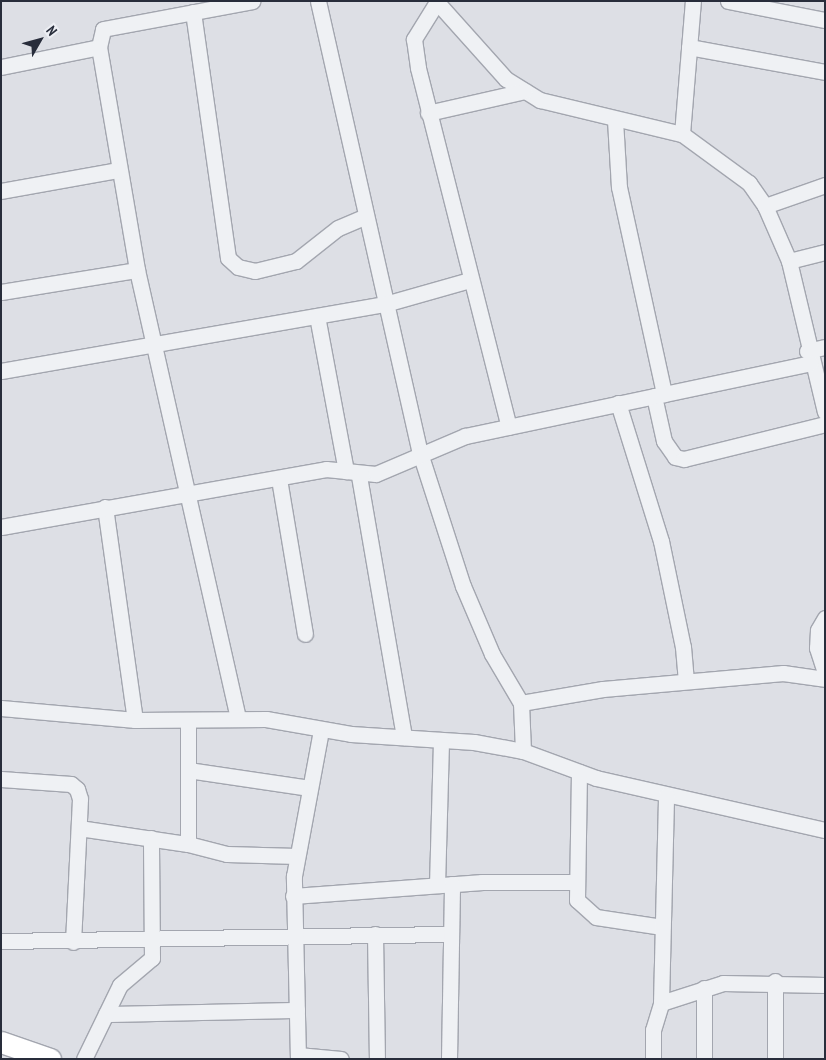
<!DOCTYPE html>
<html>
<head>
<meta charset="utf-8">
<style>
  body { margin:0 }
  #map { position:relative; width:826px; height:1060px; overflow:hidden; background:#dddfe5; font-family:"PT Sans Narrow",sans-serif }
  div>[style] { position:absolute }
  .roads { filter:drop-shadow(1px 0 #a3a6af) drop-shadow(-1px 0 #a3a6af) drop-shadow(0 1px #a3a6af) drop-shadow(0 -1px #a3a6af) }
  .street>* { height:15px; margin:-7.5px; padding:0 7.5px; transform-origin:7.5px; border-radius:7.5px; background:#eff1f4 }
  .secondary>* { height:21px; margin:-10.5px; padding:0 10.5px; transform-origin:10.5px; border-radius:10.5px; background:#fff }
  span { translate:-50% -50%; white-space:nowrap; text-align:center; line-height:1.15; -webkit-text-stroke:4px #eceef3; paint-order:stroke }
  .frame { position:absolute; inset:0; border:2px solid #282d3b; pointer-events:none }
  .north { position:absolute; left:15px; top:15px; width:50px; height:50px; -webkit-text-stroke:4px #eceef3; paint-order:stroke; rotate:52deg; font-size:14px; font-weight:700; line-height:20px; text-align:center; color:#282d3b }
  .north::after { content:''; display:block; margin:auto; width:18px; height:22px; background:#282d3b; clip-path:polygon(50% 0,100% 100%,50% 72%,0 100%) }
</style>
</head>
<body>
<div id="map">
  <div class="roads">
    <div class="street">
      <i style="left:318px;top:1px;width:463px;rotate:77.3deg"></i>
      <i style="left:420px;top:453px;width:140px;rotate:72.1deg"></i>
      <i style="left:463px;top:586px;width:74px;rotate:66.9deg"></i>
      <i style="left:492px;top:654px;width:57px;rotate:59.4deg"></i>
      <i style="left:521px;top:703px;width:48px;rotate:87.6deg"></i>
      <i style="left:436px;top:1px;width:105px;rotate:48.1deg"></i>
      <i style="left:506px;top:79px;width:40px;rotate:32deg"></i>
      <i style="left:540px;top:100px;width:146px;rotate:13.5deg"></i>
      <i style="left:682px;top:134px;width:83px;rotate:36.2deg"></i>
      <i style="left:749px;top:183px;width:28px;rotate:55deg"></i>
      <i style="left:765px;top:206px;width:60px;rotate:66.4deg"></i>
      <i style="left:789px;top:261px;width:155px;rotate:76.6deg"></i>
      <i style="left:728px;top:1px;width:99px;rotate:11.1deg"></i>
      <i style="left:437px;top:2px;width:44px;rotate:121.9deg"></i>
      <i style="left:414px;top:39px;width:29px;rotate:82deg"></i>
      <i style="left:418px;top:68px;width:370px;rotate:75.8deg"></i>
      <i style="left:193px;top:12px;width:248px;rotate:81.9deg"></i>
      <i style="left:228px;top:258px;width:13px;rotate:42deg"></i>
      <i style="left:238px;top:267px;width:17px;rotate:13deg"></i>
      <i style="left:255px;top:271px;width:42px;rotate:-13.7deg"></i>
      <i style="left:296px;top:261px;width:53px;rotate:-38.2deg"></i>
      <i style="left:338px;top:228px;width:30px;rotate:-23deg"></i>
      <i style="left:99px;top:47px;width:18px;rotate:-77deg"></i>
      <i style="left:103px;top:29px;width:152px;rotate:-10.6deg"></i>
      <i style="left:689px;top:47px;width:138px;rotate:10.4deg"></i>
      <i style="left:1px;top:67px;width:100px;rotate:-11.5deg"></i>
      <i style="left:99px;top:47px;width:226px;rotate:80.3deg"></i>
      <i style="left:137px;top:270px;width:459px;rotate:77.3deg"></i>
      <i style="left:428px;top:113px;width:99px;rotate:-12.8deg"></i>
      <i style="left:615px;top:120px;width:67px;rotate:86.6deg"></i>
      <i style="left:619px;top:187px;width:212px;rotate:77.7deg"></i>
      <i style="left:682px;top:134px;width:133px;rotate:-85.3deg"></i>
      <i style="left:1px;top:191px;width:119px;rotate:-10.2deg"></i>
      <i style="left:765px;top:206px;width:64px;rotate:-19.3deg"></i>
      <i style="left:789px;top:261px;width:37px;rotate:-14deg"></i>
      <i style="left:1px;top:292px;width:138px;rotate:-9.2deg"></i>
      <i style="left:317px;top:316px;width:158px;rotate:79.4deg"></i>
      <i style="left:807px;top:351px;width:18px;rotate:-13deg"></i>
      <i style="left:1px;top:371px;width:390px;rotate:-9.9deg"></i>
      <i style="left:385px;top:304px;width:88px;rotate:-15.8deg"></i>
      <i style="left:654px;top:396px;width:46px;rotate:77.5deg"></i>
      <i style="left:664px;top:441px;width:19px;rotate:55deg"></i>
      <i style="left:675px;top:457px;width:9px;rotate:13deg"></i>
      <i style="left:684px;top:459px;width:145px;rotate:-13.9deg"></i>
      <i style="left:618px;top:403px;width:145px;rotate:72.7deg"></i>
      <i style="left:661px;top:541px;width:108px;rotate:78.3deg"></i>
      <i style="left:683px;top:647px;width:34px;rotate:85deg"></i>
      <i style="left:359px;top:476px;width:265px;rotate:80.2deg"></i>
      <i style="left:279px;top:479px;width:157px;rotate:80.5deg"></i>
      <i style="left:105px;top:507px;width:215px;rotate:82deg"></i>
      <i style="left:1px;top:527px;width:330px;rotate:-10.1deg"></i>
      <i style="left:326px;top:469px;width:50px;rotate:5.7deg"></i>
      <i style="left:376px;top:474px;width:97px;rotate:-23.1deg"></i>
      <i style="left:465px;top:436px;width:353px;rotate:-11.9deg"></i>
      <i style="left:825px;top:618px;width:14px;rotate:120deg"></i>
      <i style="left:818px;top:630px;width:18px;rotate:93deg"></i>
      <i style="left:817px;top:648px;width:26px;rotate:72deg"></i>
      <i style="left:521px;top:703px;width:83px;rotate:-9.7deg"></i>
      <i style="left:603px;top:689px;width:181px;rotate:-5.1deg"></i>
      <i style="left:783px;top:673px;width:42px;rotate:8.1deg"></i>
      <i style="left:1px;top:708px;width:135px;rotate:5.1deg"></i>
      <i style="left:135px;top:720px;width:131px;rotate:-0.4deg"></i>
      <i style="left:266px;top:719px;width:86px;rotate:10deg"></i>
      <i style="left:351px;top:734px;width:123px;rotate:3.7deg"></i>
      <i style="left:474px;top:742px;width:50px;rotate:10.4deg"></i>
      <i style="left:523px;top:751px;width:78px;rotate:20.3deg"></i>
      <i style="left:596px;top:778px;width:235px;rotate:12.8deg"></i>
      <i style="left:188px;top:770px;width:123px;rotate:8.4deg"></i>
      <i style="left:579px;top:772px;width:128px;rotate:90.9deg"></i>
      <i style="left:577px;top:900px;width:25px;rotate:42deg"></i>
      <i style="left:596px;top:917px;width:67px;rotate:8.6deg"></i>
      <i style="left:1px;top:779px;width:70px;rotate:4.1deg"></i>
      <i style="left:71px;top:784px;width:8px;rotate:40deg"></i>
      <i style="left:77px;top:789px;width:10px;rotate:73deg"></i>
      <i style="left:80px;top:799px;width:143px;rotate:92.8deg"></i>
      <i style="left:79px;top:828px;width:110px;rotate:8.4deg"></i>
      <i style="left:188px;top:844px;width:40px;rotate:14.4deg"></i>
      <i style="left:227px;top:854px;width:70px;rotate:1.6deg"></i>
      <i style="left:188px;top:844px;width:124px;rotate:-90deg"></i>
      <i style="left:437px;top:885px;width:145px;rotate:-88.4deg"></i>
      <i style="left:293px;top:896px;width:190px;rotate:-4.2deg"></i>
      <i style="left:482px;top:882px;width:93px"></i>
      <i style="left:375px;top:934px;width:125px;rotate:89.1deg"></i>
      <i style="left:1px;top:941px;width:450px;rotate:-0.9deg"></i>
      <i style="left:704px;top:988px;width:71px;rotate:90deg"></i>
      <i style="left:661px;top:1003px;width:65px;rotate:-17.9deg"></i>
      <i style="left:723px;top:983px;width:102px;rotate:1.1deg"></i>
      <i style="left:106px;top:1014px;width:191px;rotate:-1.2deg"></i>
      <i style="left:298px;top:1055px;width:43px;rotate:5.3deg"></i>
      <i style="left:84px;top:1059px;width:82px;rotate:-64.1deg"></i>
      <i style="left:120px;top:985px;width:42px;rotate:-40.2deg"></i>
      <i style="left:152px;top:958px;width:120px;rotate:-90.5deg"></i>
      <i style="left:298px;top:1059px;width:183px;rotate:-91.3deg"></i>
      <i style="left:294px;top:876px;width:148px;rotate:-79.5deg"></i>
      <i style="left:449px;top:1059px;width:175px;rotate:-89deg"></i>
      <i style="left:653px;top:1059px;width:29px;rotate:-90deg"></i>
      <i style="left:653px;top:1030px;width:28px;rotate:-73deg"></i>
      <i style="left:661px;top:1003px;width:208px;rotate:-88.6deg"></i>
      <i style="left:775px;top:1059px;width:78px;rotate:-90deg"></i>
    </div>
    <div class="secondary">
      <i style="left:1px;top:1042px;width:52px;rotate:19.1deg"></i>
    </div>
  </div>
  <div class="frame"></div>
  <div class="north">N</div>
</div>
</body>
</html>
